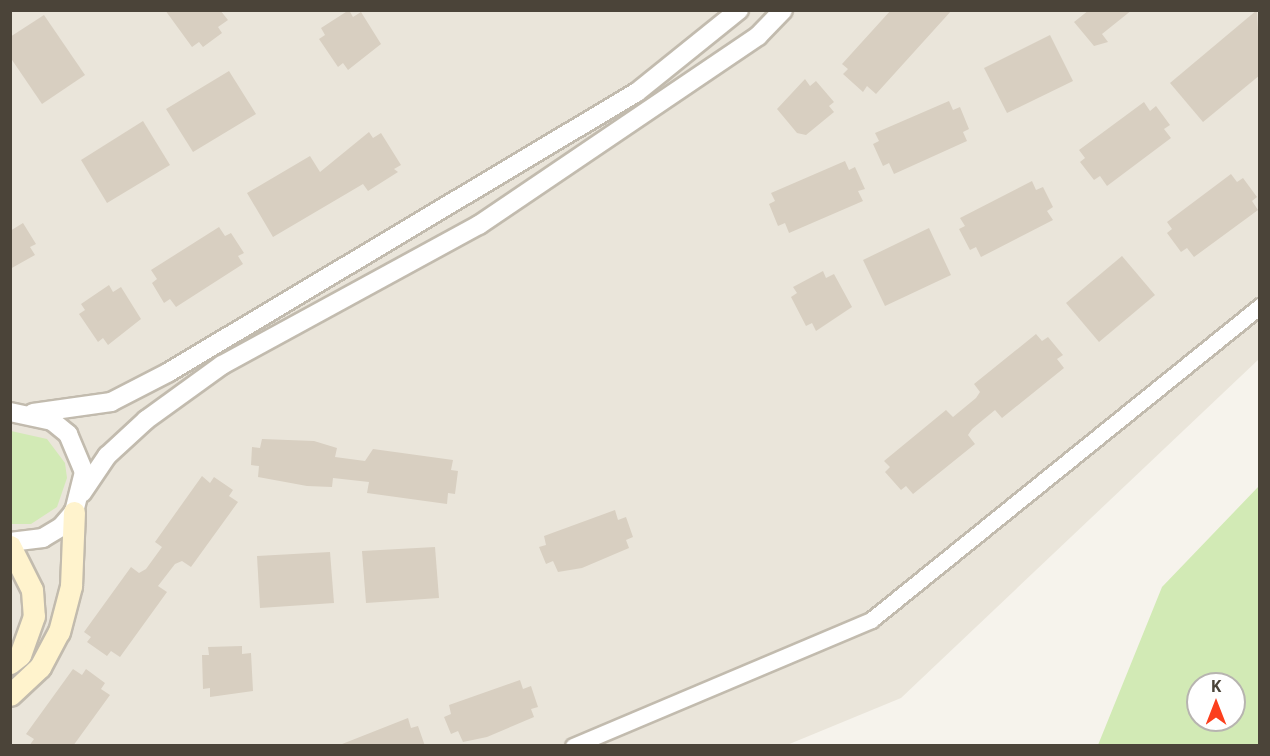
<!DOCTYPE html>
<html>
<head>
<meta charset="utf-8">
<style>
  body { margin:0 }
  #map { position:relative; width:1270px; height:756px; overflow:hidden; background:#f6f3ec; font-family:"Noto Sans",sans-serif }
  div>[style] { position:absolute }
  .residential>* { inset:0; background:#eae5da }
  .green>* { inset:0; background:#d2eab5 }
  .building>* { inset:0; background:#d8cfc1 }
  .roads { filter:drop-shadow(2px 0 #c2bbae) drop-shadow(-2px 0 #c2bbae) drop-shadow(0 2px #c2bbae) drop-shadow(0 -2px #c2bbae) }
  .minor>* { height:15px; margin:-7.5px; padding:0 7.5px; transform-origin:7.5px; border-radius:7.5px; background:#fff }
  .tertiary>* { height:18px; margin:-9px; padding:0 9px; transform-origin:9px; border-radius:9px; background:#fff }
  .secondary>* { height:21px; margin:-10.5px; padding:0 10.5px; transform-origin:10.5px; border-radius:10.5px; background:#fff3cd }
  span { translate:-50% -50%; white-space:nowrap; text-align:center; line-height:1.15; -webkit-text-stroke:4.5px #fff; paint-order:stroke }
  .frame { position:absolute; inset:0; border:12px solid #4b4439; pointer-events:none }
  .north { position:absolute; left:1186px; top:672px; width:60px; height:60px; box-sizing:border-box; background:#fff; border:2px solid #b7b4b0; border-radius:50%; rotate:0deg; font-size:16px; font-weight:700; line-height:24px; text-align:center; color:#4b4439 }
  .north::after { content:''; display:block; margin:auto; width:21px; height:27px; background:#fc3f1d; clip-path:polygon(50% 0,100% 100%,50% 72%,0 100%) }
</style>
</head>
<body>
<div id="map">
  <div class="residential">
    <i style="clip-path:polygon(10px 11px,1259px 11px,1259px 359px,901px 698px,787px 745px,11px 745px)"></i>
  </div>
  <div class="green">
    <i style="clip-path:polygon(11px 431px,47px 439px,65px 463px,67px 478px,57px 507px,31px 524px,11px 524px)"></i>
    <i style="clip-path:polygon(evenodd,1259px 486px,1259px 745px,1098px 745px,1162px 587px,1259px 486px,1198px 684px,1234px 684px,1234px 720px,1198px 720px,1198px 684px)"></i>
  </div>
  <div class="building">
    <i style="clip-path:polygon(165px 10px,220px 10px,228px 20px,218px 27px,222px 33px,203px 47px,199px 42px,192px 47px)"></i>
    <i style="clip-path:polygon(349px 10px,353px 17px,361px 12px,381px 44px,348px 70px,343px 63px,338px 67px,319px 39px,325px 35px,321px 28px)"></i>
    <i style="clip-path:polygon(891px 10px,952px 10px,876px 94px,867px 86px,863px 92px,843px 74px,848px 69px,842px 64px)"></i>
    <i style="clip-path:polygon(1089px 10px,1132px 10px,1102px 34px,1108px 42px,1094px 46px,1074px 22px)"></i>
    <i style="clip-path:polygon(1257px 10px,1260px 75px,1203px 122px,1170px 83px)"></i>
    <i style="clip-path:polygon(44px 15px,85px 75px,42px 104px,10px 57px,10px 37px)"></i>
    <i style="clip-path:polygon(1050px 35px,1073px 81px,1007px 113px,984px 68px)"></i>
    <i style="clip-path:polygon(229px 71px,256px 114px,193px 152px,166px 109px)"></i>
    <i style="clip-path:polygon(805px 79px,810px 86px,816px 81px,834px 102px,829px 106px,834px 112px,806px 135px,797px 133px,777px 109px)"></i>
    <i style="clip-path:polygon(949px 101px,953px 110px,960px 107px,969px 129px,963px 132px,967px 141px,894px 174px,889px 163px,883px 166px,873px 144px,879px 141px,875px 133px)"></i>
    <i style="clip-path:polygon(1144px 102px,1150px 111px,1156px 106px,1170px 125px,1164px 129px,1171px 138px,1107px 186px,1100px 176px,1094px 180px,1080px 162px,1085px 158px,1079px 150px)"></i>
    <i style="clip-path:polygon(143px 121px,170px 165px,107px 203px,81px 160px)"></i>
    <i style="clip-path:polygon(369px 132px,373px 138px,381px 133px,401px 165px,394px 169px,398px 172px,368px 191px,363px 184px,273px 237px,247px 193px,310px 156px,320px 172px)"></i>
    <i style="clip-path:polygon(845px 161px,849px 170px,855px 167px,865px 189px,858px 191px,863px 201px,789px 233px,785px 223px,778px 226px,769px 204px,775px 201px,771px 193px)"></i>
    <i style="clip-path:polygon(1231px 174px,1237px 182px,1243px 178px,1257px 197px,1252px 201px,1258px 210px,1194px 257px,1187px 248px,1181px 252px,1167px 233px,1172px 229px,1167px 222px)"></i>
    <i style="clip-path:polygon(1032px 181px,1036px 190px,1043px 187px,1053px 207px,1047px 211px,1053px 220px,981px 257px,976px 247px,970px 250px,959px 229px,965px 226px,960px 218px)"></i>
    <i style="clip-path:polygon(23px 223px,36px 244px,30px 247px,35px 255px,10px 269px,10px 231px)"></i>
    <i style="clip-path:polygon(219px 227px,225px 236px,231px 233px,244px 253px,238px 256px,243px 264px,176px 307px,170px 299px,164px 303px,152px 283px,157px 279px,151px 270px)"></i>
    <i style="clip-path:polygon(929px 228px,951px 275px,885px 306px,863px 260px)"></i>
    <i style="clip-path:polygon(1122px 256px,1155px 295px,1099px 342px,1066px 303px)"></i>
    <i style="clip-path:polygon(823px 271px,826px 278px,834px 274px,852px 307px,816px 331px,812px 323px,806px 326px,791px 297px,797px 293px,793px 287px)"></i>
    <i style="clip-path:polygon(109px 285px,113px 292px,121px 287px,141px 319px,108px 345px,103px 338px,98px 342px,79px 314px,85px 310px,81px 304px)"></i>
    <i style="clip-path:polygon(1036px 334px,1042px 341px,1048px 337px,1063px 355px,1057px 359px,1064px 368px,1002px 418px,995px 410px,972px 429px,968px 435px,975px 444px,913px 494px,906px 486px,901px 490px,885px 472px,890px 467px,884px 461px,946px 410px,953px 417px,976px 398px,980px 392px,974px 384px)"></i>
    <i style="clip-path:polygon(262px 439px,314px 441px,337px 448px,335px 457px,365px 461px,373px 449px,453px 460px,451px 470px,458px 471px,455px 494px,448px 493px,447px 504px,367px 493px,369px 482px,333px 478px,332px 487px,307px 486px,258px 477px,259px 466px,251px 465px,252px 447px,260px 448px)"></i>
    <i style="clip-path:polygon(202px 476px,210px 483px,214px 477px,233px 490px,229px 496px,238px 502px,191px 567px,182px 561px,175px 564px,158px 586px,167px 592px,120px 657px,111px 651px,107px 656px,87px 642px,91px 637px,84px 632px,131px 567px,139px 573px,146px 569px,162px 547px,155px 542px)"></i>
    <i style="clip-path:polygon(615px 510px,618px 520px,626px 517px,633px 537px,626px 540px,629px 548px,582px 568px,558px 572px,553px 561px,546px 564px,539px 547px,546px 545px,544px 536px)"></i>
    <i style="clip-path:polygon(435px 547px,439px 598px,366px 603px,362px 551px)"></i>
    <i style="clip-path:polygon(330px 552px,334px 603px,260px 608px,257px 556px)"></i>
    <i style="clip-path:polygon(242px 646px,242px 654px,251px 653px,253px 691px,210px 697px,210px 688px,203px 689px,202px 655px,209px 655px,208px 647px)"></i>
    <i style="clip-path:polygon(73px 669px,82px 675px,86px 669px,105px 683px,101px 689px,110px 695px,73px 746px,29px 746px,34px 739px,26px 734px)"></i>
    <i style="clip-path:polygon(520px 680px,523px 689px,531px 686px,538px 707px,531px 709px,534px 717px,487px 737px,463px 742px,458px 731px,451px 734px,444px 717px,451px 714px,449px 705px)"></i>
    <i style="clip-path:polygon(408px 718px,411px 728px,418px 726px,425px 746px,337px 746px)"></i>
  </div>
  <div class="roads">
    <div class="minor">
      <i style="left:573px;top:746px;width:324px;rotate:-22.9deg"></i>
      <i style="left:871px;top:620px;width:500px;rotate:-38.9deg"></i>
    </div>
    <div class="tertiary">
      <i style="left:10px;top:412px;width:43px;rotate:12.1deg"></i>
      <i style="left:52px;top:421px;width:21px;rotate:39deg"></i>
      <i style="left:68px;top:434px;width:41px;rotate:67.2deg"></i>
      <i style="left:84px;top:472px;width:41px;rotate:104deg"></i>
      <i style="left:74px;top:512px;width:20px;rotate:131deg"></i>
      <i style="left:61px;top:527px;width:21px;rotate:149deg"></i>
      <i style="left:43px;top:538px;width:33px;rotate:173deg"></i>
      <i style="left:33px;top:413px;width:79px;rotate:-8deg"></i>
      <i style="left:111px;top:402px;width:65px;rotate:-27.3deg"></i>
      <i style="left:169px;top:372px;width:545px;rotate:-30.89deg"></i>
      <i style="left:637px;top:92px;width:131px;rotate:-38.8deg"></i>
      <i style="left:82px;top:493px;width:45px;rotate:-56deg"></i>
      <i style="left:107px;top:456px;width:53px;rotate:-42.7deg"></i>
      <i style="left:146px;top:420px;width:94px;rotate:-35.9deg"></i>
      <i style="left:222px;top:365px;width:293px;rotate:-28.6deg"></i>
      <i style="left:479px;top:225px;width:337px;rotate:-34.1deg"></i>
      <i style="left:758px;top:36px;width:36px;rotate:-46deg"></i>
    </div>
    <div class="secondary">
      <i style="left:10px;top:546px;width:49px;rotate:63.4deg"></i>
      <i style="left:32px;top:590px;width:26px;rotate:86deg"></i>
      <i style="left:34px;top:616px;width:41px;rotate:109.7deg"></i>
      <i style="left:20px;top:655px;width:13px;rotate:141deg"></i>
      <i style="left:10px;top:695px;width:41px;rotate:-43deg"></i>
      <i style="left:40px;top:667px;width:40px;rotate:-62deg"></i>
      <i style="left:59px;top:632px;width:48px;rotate:-75.4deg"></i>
      <i style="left:71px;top:586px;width:74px;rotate:-87.7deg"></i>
    </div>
  </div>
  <div class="frame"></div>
  <div class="north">K</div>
</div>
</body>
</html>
